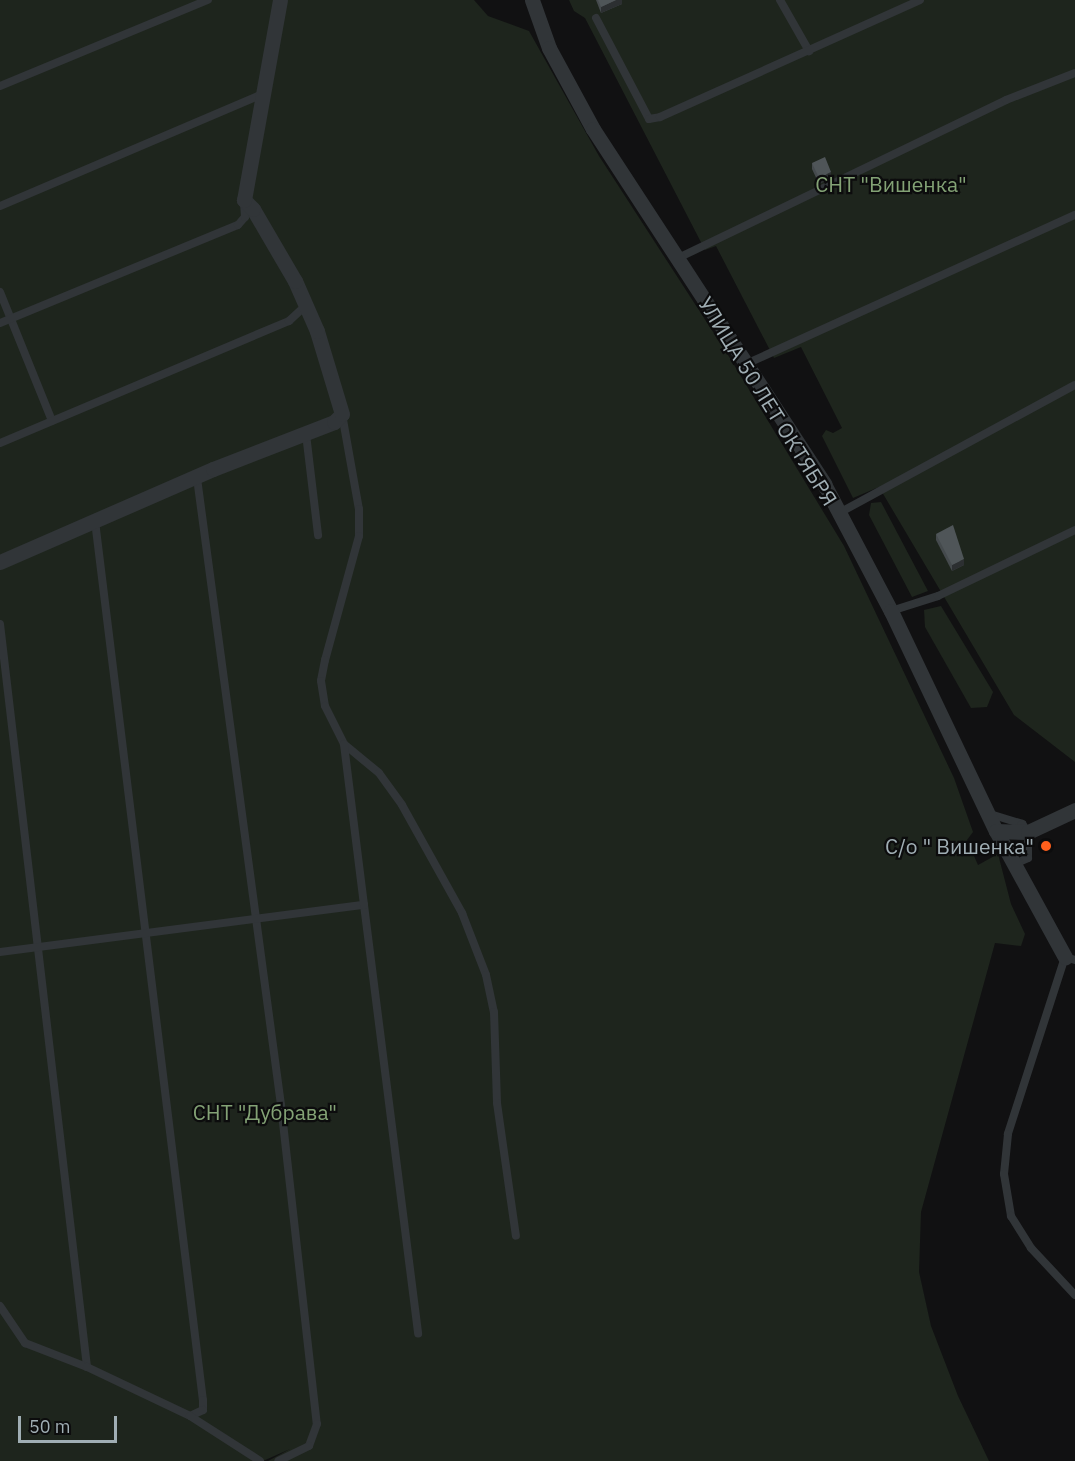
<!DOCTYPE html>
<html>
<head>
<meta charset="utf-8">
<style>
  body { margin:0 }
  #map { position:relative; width:1075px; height:1461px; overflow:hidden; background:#111112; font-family:"IBM Plex Sans",sans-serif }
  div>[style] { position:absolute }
  .green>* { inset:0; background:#1e251d }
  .lane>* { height:8px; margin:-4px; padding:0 4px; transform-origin:4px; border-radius:4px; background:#313538 }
  .street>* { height:15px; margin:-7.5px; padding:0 7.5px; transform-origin:7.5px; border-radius:7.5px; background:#313538 }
  .wall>* { inset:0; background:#454a4d }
  .shaded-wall>* { inset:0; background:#2c2f31 }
  .building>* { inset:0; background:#4f5558 }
  .dots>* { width:16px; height:16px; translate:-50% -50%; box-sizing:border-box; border:3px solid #0c0c0d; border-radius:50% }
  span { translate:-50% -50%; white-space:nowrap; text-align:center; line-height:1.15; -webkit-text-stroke:4.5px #0c0c0d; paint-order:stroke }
  .park-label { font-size:21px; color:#83a275 }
  .street-label { font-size:21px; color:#a0aeb4 }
  .poi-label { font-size:21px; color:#a0aeb4 }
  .right { translate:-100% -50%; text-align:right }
  .scale { position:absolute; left:18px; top:1416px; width:99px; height:27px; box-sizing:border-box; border:3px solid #a0aeb4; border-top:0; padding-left:8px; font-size:18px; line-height:21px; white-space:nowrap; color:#a0aeb4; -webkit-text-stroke:4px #0c0c0d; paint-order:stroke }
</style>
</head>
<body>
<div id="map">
  <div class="green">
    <i style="clip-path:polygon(0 0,474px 0,488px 16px,529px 31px,599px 156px,728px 355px,844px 546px,954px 778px,973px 832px,967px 840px,978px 865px,998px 854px,1011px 904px,1025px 934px,1021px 946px,995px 943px,921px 1212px,919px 1272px,931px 1326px,958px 1396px,989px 1461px,268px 1461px,290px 1449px,263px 1461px,0 1461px)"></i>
    <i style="clip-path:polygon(569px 0,1075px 0,1075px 762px,1014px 715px,879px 487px,853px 498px,822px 436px,826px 430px,833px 433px,842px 428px,801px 347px,774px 358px,716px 246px,705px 250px,585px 18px,574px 11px)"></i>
    <i style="clip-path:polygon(881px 502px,928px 591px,912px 597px,869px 515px,871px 503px)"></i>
    <i style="clip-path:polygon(941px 606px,993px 692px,987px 707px,971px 708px,925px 627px,924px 610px)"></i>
  </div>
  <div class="lane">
    <i style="left:780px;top:0;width:59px;rotate:60.4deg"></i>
    <i style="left:596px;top:18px;width:114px;rotate:62.3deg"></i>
    <i style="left:649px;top:119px;width:11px;rotate:-10deg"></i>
    <i style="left:660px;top:117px;width:285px;rotate:-24.2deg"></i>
    <i style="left:0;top:86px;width:225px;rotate:-22.5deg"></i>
    <i style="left:0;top:206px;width:283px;rotate:-23.1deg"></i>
    <i style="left:678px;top:258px;width:364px;rotate:-25.7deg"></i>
    <i style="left:1006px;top:100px;width:74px;rotate:-21.4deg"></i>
    <i style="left:0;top:292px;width:139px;rotate:68deg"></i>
    <i style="left:0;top:323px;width:257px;rotate:-22.4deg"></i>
    <i style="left:238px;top:225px;width:11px;rotate:-49deg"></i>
    <i style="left:245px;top:217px;width:15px;rotate:-94deg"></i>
    <i style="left:746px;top:364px;width:361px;rotate:-24.4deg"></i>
    <i style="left:342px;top:414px;width:97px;rotate:79.9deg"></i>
    <i style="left:359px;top:509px;width:27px;rotate:90deg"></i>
    <i style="left:359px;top:536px;width:129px;rotate:105.3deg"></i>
    <i style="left:325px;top:660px;width:21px;rotate:101deg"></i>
    <i style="left:321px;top:681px;width:25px;rotate:81deg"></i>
    <i style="left:325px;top:706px;width:42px;rotate:63.4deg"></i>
    <i style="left:344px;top:744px;width:45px;rotate:39.6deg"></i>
    <i style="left:379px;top:773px;width:39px;rotate:54deg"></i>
    <i style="left:402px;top:805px;width:124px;rotate:60.9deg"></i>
    <i style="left:462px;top:913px;width:66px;rotate:68.8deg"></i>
    <i style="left:486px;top:975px;width:38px;rotate:78deg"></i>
    <i style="left:494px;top:1012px;width:91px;rotate:88.1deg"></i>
    <i style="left:497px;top:1103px;width:134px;rotate:81.9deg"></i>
    <i style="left:306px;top:434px;width:102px;rotate:83.2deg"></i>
    <i style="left:0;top:443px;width:314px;rotate:-22.9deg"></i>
    <i style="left:289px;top:321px;width:23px;rotate:-43deg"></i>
    <i style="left:197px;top:478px;width:633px;rotate:82.37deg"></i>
    <i style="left:281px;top:1105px;width:321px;rotate:83.6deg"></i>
    <i style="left:317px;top:1424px;width:23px;rotate:110deg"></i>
    <i style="left:309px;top:1446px;width:34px;rotate:154deg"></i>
    <i style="left:839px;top:513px;width:268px;rotate:-28.5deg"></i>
    <i style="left:95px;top:521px;width:886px;rotate:83deg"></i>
    <i style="left:203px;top:1400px;width:10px;rotate:90deg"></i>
    <i style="left:203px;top:1410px;width:14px;rotate:155deg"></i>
    <i style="left:891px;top:611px;width:49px;rotate:-17.7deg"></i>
    <i style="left:938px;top:596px;width:152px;rotate:-25.7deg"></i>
    <i style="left:0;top:624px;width:748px;rotate:83.32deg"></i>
    <i style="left:990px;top:814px;width:34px;rotate:17deg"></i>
    <i style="left:1022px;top:824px;width:10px;rotate:53deg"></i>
    <i style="left:1028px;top:832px;width:26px;rotate:90deg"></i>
    <i style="left:1028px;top:858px;width:10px;rotate:156deg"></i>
    <i style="left:1019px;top:862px;width:8px;rotate:-157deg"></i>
    <i style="left:364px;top:905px;width:432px;rotate:82.8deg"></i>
    <i style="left:0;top:952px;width:367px;rotate:-7.4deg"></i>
    <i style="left:364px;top:905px;width:162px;rotate:-97.1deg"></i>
    <i style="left:1075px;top:960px;width:10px;rotate:-163deg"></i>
    <i style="left:1065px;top:957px;width:186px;rotate:107.9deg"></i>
    <i style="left:1008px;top:1134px;width:40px;rotate:95.7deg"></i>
    <i style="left:1004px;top:1174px;width:43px;rotate:80.5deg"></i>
    <i style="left:1011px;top:1216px;width:38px;rotate:58deg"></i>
    <i style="left:1031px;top:1248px;width:64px;rotate:46.9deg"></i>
    <i style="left:0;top:1306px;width:45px;rotate:56deg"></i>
    <i style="left:25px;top:1343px;width:66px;rotate:21.2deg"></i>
    <i style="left:87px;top:1367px;width:114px;rotate:25.4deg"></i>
    <i style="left:190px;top:1416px;width:83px;rotate:32.7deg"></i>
  </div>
  <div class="street">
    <i style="left:532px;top:0;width:51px;rotate:70.5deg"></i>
    <i style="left:549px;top:48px;width:92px;rotate:61.5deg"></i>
    <i style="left:593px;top:129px;width:424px;rotate:56.9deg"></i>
    <i style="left:824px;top:484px;width:144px;rotate:62.2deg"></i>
    <i style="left:891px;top:611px;width:244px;rotate:64.5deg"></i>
    <i style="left:996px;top:831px;width:144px;rotate:61.3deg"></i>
    <i style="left:0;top:562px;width:232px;rotate:-23.6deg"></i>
    <i style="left:213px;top:469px;width:130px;rotate:-21.2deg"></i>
    <i style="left:334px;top:422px;width:11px;rotate:-45deg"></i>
    <i style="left:342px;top:414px;width:87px;rotate:-106.8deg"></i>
    <i style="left:317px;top:331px;width:55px;rotate:-113.7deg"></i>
    <i style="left:295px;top:281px;width:83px;rotate:-120.3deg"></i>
    <i style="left:253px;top:209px;width:13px;rotate:-135deg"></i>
    <i style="left:244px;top:200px;width:203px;rotate:-79.8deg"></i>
    <i style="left:996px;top:831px;width:32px;rotate:2deg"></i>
    <i style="left:1028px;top:832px;width:52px;rotate:-25.1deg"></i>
  </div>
  <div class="wall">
    <i style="clip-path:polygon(596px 0,622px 0,622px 4px,601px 13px)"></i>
    <i style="clip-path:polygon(812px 163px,831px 178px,819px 184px,812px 169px)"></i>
    <i style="clip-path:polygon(936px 534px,964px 565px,952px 571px,936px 540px)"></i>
  </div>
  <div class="shaded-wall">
    <i style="clip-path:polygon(616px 0,622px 0,622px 4px,601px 13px,601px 7px)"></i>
    <i style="clip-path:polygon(831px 172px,831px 178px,819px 184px,819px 178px)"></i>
    <i style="clip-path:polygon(964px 559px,964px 565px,952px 571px,952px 565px)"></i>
  </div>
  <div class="building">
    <i style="clip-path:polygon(598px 0,616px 0,601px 7px)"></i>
    <i style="clip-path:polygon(825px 157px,831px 172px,819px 178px,812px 163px)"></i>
    <i style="clip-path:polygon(953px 525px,964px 559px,952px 565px,936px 534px)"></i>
  </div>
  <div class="dots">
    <i style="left:1046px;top:846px;background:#ff5f1c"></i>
  </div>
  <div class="park-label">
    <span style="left:891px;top:184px">СНТ "Вишенка"</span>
    <span style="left:265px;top:1112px">СНТ "Дубрава"</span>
  </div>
  <div class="street-label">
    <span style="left:768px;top:401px;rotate:58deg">УЛИЦА 50 ЛЕТ ОКТЯБРЯ</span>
  </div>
  <div class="poi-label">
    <span class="right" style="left:1034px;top:846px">С/о " Вишенка"</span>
  </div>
  <div class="scale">50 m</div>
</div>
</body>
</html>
